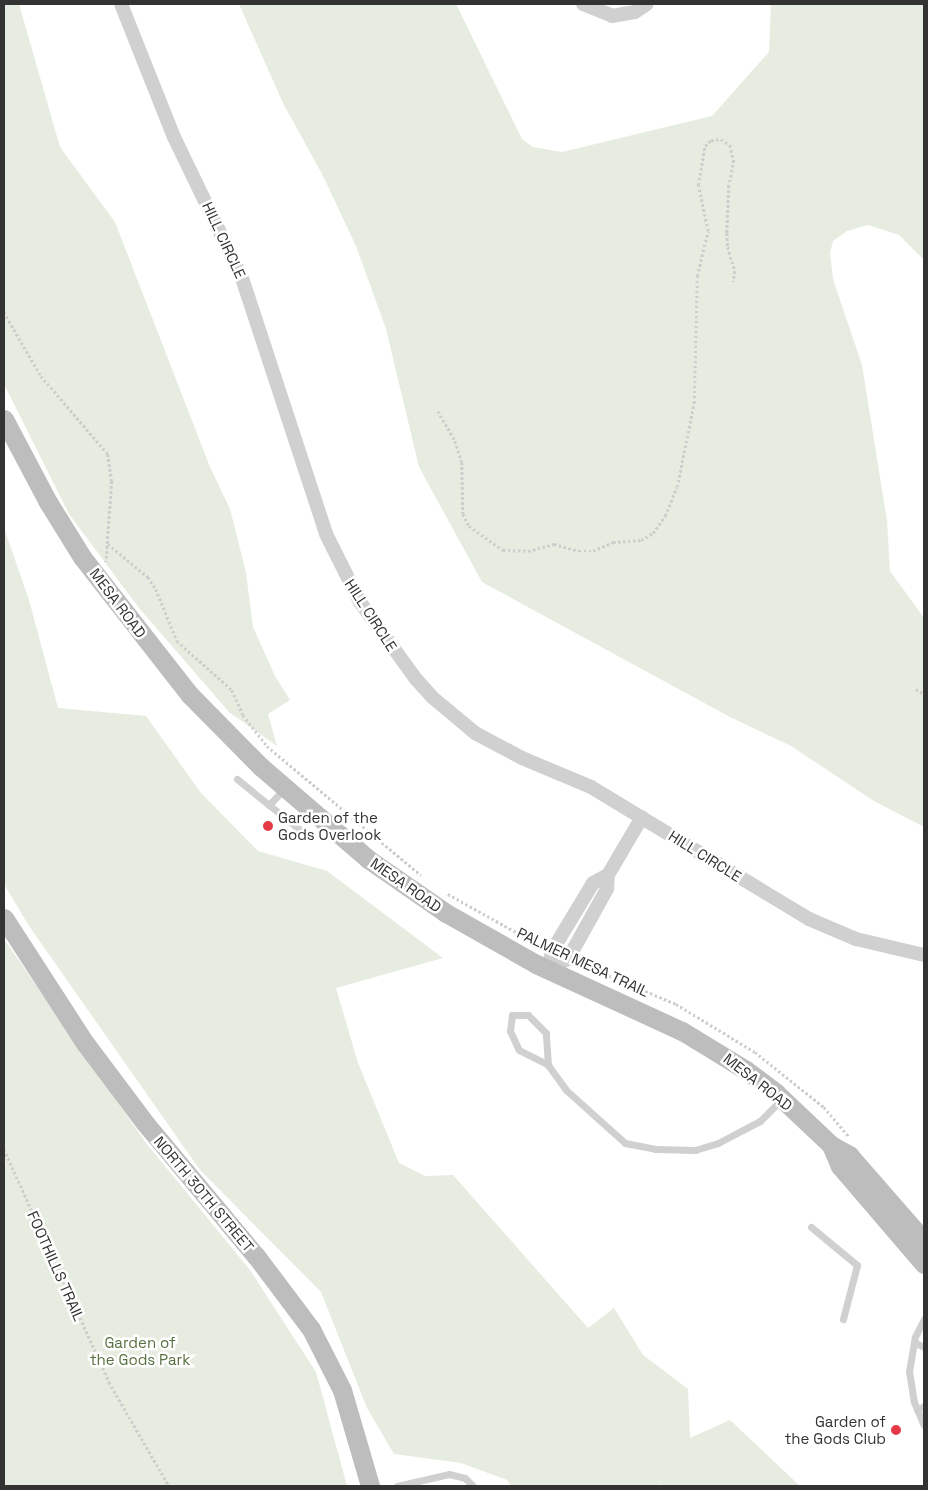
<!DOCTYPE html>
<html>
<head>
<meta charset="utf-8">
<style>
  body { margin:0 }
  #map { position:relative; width:928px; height:1490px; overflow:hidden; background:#fff; font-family:"Space Grotesk",sans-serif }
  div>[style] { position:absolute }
  .green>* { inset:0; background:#e6ecdf }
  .path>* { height:2.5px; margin-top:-1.25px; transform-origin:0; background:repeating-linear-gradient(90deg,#cdcdcd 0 2.5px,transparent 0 5px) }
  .lane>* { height:7px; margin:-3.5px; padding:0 3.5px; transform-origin:3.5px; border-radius:3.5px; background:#d0d0d0 }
  .street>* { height:14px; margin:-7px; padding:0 7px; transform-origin:7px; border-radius:7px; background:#d0d0d0 }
  .secondary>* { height:19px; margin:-9.5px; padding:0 9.5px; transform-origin:9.5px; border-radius:9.5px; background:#bdbdbd }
  .dots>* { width:14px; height:14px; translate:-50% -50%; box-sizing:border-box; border:2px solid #fff; border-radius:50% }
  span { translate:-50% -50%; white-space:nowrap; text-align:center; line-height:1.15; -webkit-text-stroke:5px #fff; paint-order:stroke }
  .street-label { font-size:15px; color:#333 }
  .poi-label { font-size:15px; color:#333 }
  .left { translate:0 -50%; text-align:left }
  .right { translate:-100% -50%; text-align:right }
  .park-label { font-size:15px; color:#56703f }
  .frame { position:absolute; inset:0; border:5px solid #333; pointer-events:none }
</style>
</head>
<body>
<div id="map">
  <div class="green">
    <i style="clip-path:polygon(4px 4px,19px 4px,60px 147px,115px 222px,210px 467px,230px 509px,246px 573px,253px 627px,275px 676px,290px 700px,268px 714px,277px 746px,229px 712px,139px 608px,69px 514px,4px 384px)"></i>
    <i style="clip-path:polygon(239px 4px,456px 4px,522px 139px,533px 147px,562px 152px,712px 116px,769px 52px,771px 4px,924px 4px,924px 260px,899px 235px,868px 225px,847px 231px,833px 241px,830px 253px,833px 279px,862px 365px,887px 521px,890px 571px,924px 618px,924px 827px,874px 801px,791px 746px,730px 717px,482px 582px,419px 467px,386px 329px,356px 246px,323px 176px,283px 103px)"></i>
    <i style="clip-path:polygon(4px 528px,29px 600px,58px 708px,146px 716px,201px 793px,258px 851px,327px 871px,443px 958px,336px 988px,358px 1063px,399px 1163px,425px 1176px,453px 1175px,588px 1328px,614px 1308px,643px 1355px,688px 1389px,690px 1438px,730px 1420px,800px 1486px,659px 1486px,662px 1481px,658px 1486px,511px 1486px,507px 1480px,461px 1463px,394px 1454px,367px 1408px,321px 1292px,200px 1170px,29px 926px,4px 884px)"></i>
    <i style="clip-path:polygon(4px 939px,146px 1143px,250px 1270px,316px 1372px,347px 1486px,4px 1486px)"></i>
  </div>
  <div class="path">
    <i style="left:4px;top:312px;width:74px;rotate:60deg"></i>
    <i style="left:41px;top:376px;width:103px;rotate:49.3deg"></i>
    <i style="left:108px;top:454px;width:27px;rotate:82deg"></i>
    <i style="left:112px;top:481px;width:81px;rotate:94.2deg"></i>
    <i style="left:438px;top:411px;width:34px;rotate:60deg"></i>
    <i style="left:455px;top:441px;width:22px;rotate:72deg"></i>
    <i style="left:462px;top:462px;width:52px;rotate:88.9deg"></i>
    <i style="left:463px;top:514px;width:13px;rotate:63deg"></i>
    <i style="left:469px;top:526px;width:42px;rotate:35.2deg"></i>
    <i style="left:503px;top:550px;width:25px;rotate:2deg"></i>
    <i style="left:528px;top:551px;width:27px;rotate:-15deg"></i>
    <i style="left:554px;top:544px;width:26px;rotate:16deg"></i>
    <i style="left:579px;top:551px;width:14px"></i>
    <i style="left:593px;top:551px;width:22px;rotate:-24deg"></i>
    <i style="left:613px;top:542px;width:28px;rotate:-4deg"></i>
    <i style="left:641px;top:540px;width:14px;rotate:-30deg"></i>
    <i style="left:653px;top:533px;width:21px;rotate:-55deg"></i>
    <i style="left:665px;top:516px;width:31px;rotate:-68deg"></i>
    <i style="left:677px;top:487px;width:86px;rotate:-78.6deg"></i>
    <i style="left:694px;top:403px;width:127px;rotate:-88.6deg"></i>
    <i style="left:697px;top:276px;width:46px;rotate:-76.3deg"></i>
    <i style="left:708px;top:231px;width:47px;rotate:-102.3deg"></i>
    <i style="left:698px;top:185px;width:40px;rotate:-80deg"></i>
    <i style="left:705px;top:146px;width:8px;rotate:-45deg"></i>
    <i style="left:711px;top:140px;width:10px;rotate:-6deg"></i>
    <i style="left:721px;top:139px;width:11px;rotate:34deg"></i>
    <i style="left:730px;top:145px;width:16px;rotate:75deg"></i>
    <i style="left:734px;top:160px;width:25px;rotate:101deg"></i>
    <i style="left:729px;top:185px;width:48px;rotate:92.4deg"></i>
    <i style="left:727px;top:233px;width:14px;rotate:86deg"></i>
    <i style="left:728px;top:247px;width:25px;rotate:74deg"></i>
    <i style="left:735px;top:271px;width:11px;rotate:100deg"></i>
    <i style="left:108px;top:544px;width:52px;rotate:39.5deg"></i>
    <i style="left:148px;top:577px;width:14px;rotate:56deg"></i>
    <i style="left:156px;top:589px;width:56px;rotate:68deg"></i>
    <i style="left:177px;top:641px;width:74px;rotate:41.7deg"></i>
    <i style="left:232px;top:690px;width:27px;rotate:66deg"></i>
    <i style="left:243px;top:715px;width:39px;rotate:52deg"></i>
    <i style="left:267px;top:746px;width:201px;rotate:40deg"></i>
    <i style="left:916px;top:689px;width:9px;rotate:32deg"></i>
    <i style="left:448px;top:894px;width:107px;rotate:29.2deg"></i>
    <i style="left:581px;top:964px;width:103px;rotate:22.8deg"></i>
    <i style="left:676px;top:1004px;width:92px;rotate:31.3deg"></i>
    <i style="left:755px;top:1052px;width:88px;rotate:38.6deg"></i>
    <i style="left:824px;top:1107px;width:38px;rotate:50deg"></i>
    <i style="left:4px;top:1149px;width:256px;rotate:65.7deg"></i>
    <i style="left:109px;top:1382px;width:120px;rotate:60deg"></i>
  </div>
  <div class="lane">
    <i style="left:237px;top:779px;width:41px;rotate:39.1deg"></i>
    <i style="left:269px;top:805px;width:23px;rotate:-47deg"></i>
    <i style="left:269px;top:805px;width:45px;rotate:38.7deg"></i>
    <i style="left:548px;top:1065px;width:32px;rotate:-94deg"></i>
    <i style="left:546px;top:1033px;width:25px;rotate:-135deg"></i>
    <i style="left:528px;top:1015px;width:16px;rotate:180deg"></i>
    <i style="left:512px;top:1015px;width:16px;rotate:97deg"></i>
    <i style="left:510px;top:1031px;width:21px;rotate:65deg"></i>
    <i style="left:519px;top:1050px;width:33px;rotate:27deg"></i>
    <i style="left:548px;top:1065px;width:31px;rotate:54deg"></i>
    <i style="left:566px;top:1090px;width:79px;rotate:41.9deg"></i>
    <i style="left:625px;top:1143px;width:31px;rotate:11deg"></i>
    <i style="left:655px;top:1149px;width:40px;rotate:1.4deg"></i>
    <i style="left:695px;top:1150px;width:24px;rotate:-17deg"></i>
    <i style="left:718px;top:1143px;width:47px;rotate:-27.6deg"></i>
    <i style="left:760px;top:1121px;width:31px;rotate:-45deg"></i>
    <i style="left:811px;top:1227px;width:60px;rotate:39.6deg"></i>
    <i style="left:857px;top:1265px;width:56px;rotate:104.5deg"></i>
    <i style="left:924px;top:1319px;width:20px;rotate:117deg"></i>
    <i style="left:915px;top:1337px;width:35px;rotate:100deg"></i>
    <i style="left:909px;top:1371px;width:31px;rotate:81deg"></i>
    <i style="left:914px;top:1402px;width:25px;rotate:67deg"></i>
    <i style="left:914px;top:1342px;width:11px;rotate:27deg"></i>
    <i style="left:917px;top:1410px;width:8px;rotate:-30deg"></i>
    <i style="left:397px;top:1486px;width:53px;rotate:-13deg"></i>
    <i style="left:449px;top:1474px;width:16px;rotate:14deg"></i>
    <i style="left:465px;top:1478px;width:11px;rotate:45deg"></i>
  </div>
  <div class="street">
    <i style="left:121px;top:4px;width:143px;rotate:68.3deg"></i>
    <i style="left:174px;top:137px;width:157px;rotate:64.3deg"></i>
    <i style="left:242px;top:278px;width:269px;rotate:71.8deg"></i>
    <i style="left:326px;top:534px;width:76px;rotate:63.4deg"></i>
    <i style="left:360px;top:602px;width:95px;rotate:54deg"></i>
    <i style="left:416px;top:679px;width:24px;rotate:48deg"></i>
    <i style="left:432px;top:697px;width:56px;rotate:39.9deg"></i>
    <i style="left:475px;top:733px;width:53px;rotate:28deg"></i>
    <i style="left:522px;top:758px;width:75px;rotate:22.8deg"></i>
    <i style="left:591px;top:787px;width:255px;rotate:31.2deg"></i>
    <i style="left:809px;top:919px;width:51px;rotate:23.1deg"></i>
    <i style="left:856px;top:939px;width:70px;rotate:13.2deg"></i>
    <i style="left:583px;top:4px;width:31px;rotate:22deg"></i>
    <i style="left:612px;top:16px;width:23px;rotate:-10deg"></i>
    <i style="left:635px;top:12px;width:14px;rotate:-34deg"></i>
    <i style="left:548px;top:969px;width:18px;rotate:-77deg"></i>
    <i style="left:552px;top:951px;width:79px;rotate:-58.9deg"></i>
    <i style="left:593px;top:883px;width:17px;rotate:-28deg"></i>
    <i style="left:608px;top:875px;width:67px;rotate:-59.6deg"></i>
    <i style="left:548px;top:969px;width:22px;rotate:-27deg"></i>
    <i style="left:568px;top:959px;width:80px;rotate:-60.9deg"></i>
    <i style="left:607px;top:889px;width:14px;rotate:-86deg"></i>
  </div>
  <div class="secondary">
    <i style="left:4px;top:419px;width:94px;rotate:62.1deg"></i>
    <i style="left:48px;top:502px;width:65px;rotate:58.3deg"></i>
    <i style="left:82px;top:557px;width:175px;rotate:52deg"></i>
    <i style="left:190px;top:695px;width:100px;rotate:45.4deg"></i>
    <i style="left:260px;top:766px;width:143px;rotate:40.7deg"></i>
    <i style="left:368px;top:859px;width:95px;rotate:34.7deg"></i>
    <i style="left:446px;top:913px;width:103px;rotate:29.5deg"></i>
    <i style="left:536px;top:964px;width:161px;rotate:24.7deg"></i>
    <i style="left:682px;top:1031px;width:75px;rotate:31.4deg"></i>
    <i style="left:746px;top:1070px;width:38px;rotate:37deg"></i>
    <i style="left:776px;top:1093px;width:76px;rotate:43.4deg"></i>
    <i style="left:831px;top:1145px;width:21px;rotate:29deg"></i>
    <i style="left:849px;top:1155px;width:114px;rotate:48.9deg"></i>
    <i style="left:4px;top:918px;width:149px;rotate:57.1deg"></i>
    <i style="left:85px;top:1043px;width:100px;rotate:53.1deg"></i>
    <i style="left:145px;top:1123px;width:173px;rotate:50.2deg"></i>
    <i style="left:256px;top:1256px;width:91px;rotate:53deg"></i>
    <i style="left:311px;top:1329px;width:68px;rotate:63.1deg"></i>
    <i style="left:342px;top:1390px;width:100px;rotate:73.7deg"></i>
    <i style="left:831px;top:1145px;width:23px;rotate:67deg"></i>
    <i style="left:840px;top:1166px;width:129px;rotate:49.4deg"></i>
  </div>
  <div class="dots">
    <i style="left:268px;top:826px;background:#e63946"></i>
    <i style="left:896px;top:1430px;background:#e63946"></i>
  </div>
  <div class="street-label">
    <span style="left:224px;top:240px;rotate:65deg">HILL CIRCLE</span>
    <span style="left:118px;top:603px;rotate:53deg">MESA ROAD</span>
    <span style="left:371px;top:615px;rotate:57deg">HILL CIRCLE</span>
    <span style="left:705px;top:856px;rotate:32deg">HILL CIRCLE</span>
    <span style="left:406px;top:885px;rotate:35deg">MESA ROAD</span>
    <span style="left:583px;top:962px;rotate:25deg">PALMER MESA TRAIL</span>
    <span style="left:758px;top:1082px;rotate:38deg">MESA ROAD</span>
    <span style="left:204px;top:1194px;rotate:50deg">NORTH 30TH STREET</span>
    <span style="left:56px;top:1266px;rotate:66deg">FOOTHILLS TRAIL</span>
  </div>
  <div class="poi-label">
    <span class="left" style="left:278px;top:826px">Garden of the<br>Gods Overlook</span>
    <span class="right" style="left:886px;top:1430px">Garden of<br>the Gods Club</span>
  </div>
  <div class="park-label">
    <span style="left:140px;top:1351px">Garden of<br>the Gods Park</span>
  </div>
  <div class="frame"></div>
</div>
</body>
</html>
